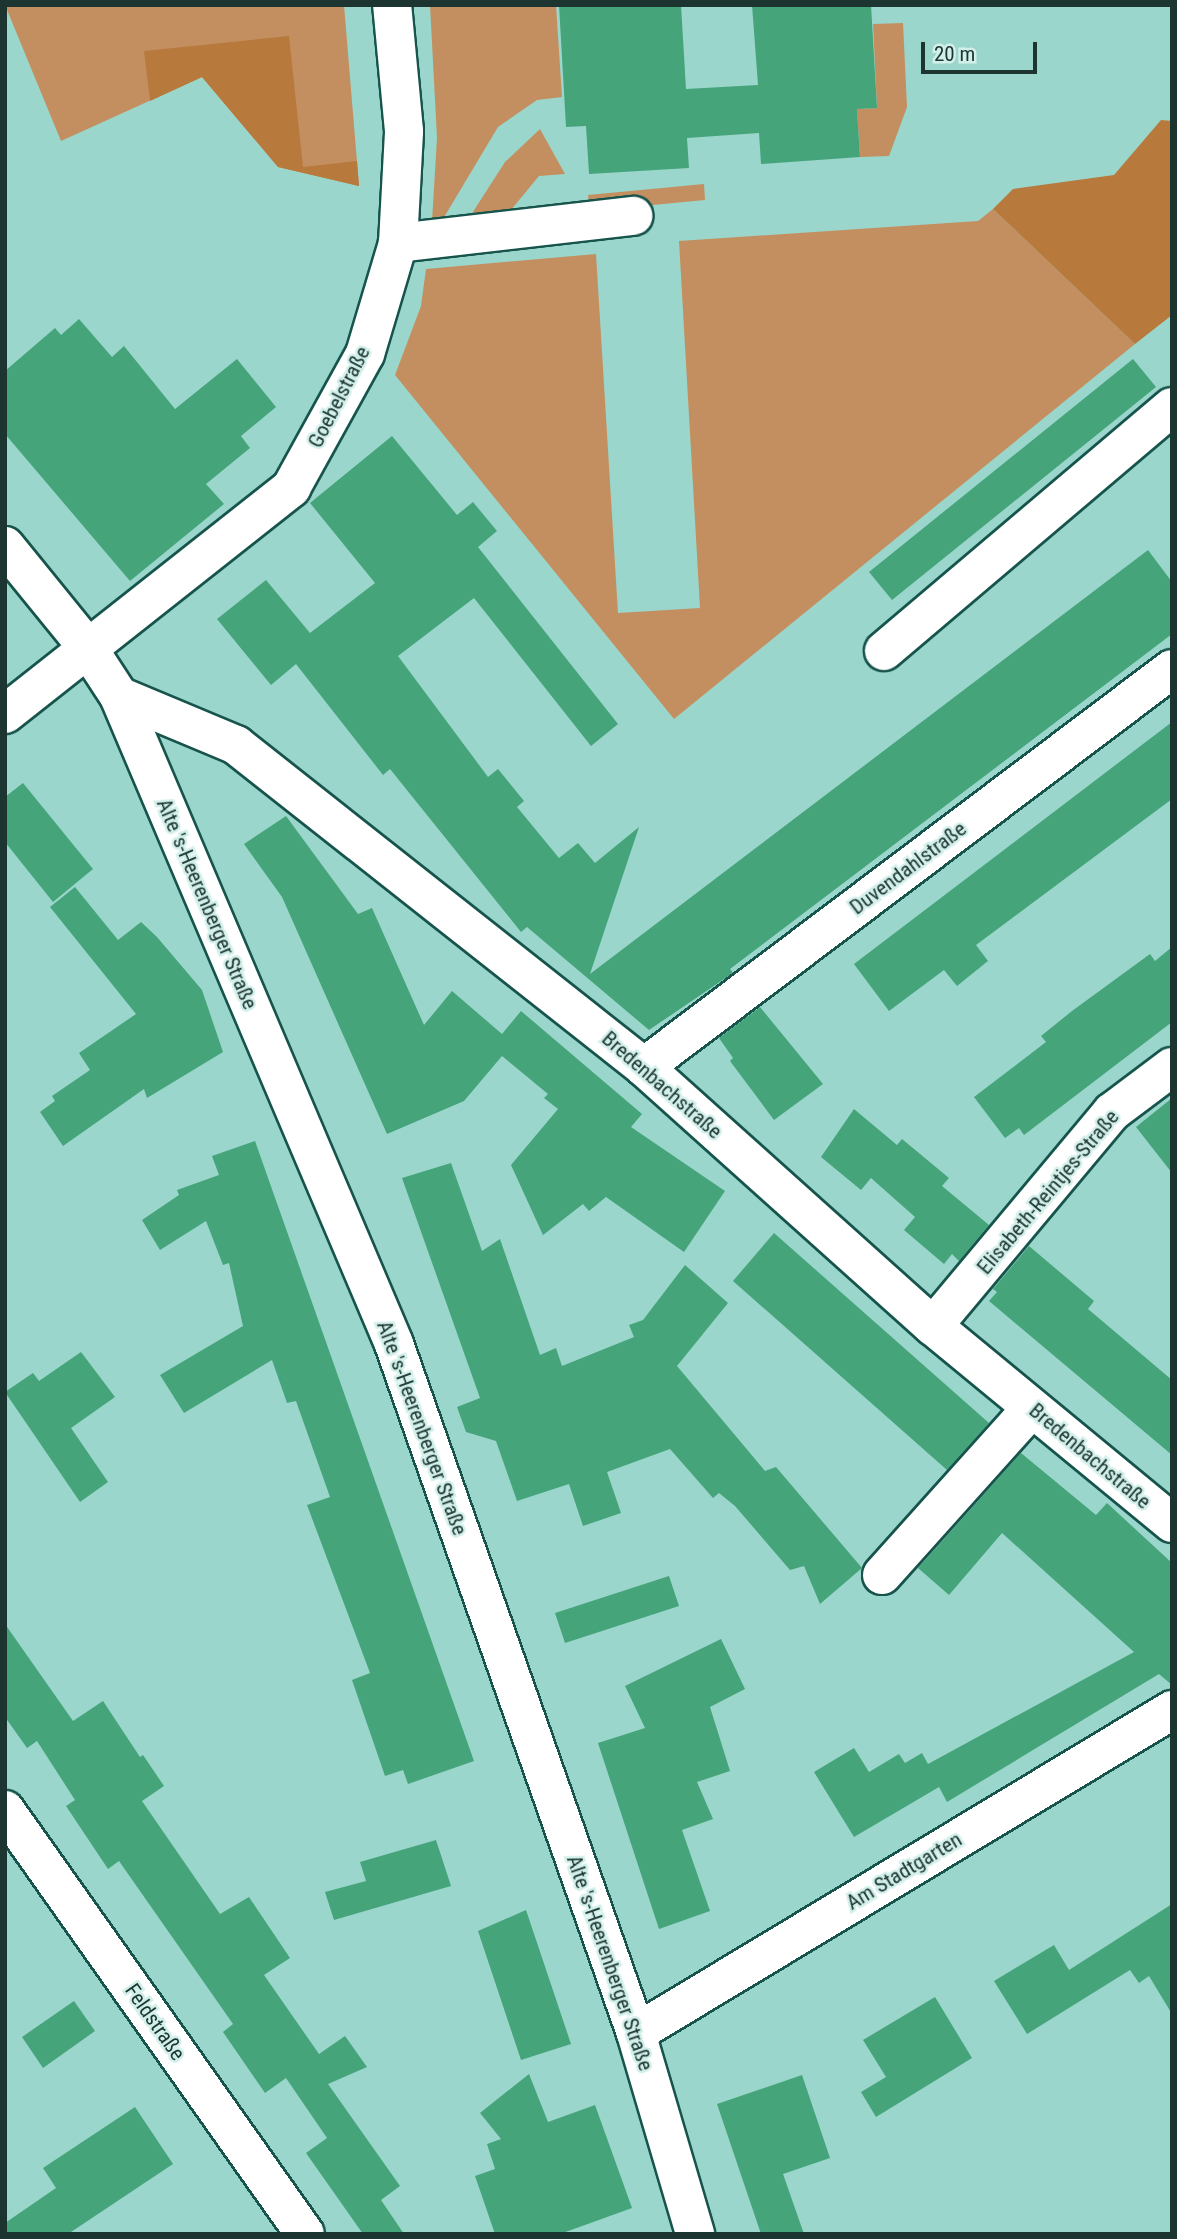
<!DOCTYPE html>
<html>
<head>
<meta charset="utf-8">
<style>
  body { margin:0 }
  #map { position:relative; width:1177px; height:2239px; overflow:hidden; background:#9ad6cb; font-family:"Roboto Condensed",sans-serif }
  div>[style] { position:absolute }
  .green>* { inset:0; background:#c48f60 }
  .forest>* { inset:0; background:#b7793c }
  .building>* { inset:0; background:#46a47b }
  .roads { filter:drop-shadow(2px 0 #16544c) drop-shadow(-2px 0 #16544c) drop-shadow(0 2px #16544c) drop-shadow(0 -2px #16544c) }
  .minor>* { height:38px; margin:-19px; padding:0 19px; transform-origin:19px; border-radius:19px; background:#fff }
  span { translate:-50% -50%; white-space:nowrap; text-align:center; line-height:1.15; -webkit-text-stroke:5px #d2efea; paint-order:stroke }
  .street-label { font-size:21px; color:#1c3531 }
  .frame { position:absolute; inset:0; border:7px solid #1c3531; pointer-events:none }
  .scale { position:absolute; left:921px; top:42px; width:116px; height:32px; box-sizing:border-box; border:4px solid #1c3531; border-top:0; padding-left:9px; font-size:21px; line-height:24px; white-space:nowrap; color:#1c3531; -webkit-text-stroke:5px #d2efea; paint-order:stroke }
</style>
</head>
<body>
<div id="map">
  <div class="green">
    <i style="clip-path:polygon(5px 5px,344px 5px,359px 186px,278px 167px,202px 77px,61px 141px)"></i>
    <i style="clip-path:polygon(430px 5px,556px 5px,562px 97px,537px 100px,498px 127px,443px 219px,432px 221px,437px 138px)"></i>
    <i style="clip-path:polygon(903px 23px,907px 107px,889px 156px,860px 157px,857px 109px,877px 108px,873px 24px)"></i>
    <i style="clip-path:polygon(540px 129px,565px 174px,539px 176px,505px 217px,469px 218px,505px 162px)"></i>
    <i style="clip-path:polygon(704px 184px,705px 200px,590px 211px,588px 195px)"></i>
    <i style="clip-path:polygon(993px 209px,1135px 344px,674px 719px,395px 375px,421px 306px,426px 269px,596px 254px,618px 613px,700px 608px,679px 241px,978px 221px)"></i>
  </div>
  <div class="forest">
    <i style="clip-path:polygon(289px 36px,303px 167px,357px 161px,359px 186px,278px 167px,202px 77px,150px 101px,144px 51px)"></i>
    <i style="clip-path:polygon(1161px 120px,1172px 121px,1172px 315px,1135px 344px,993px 209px,1013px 189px,1114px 175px)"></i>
  </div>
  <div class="building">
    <i style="clip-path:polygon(559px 5px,681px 5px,686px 89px,758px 85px,752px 5px,871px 5px,877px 108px,857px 109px,860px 157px,761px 164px,759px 133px,687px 138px,689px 168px,589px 174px,586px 126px,566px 127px)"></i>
    <i style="clip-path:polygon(79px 319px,112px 357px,124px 346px,175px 409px,237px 359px,276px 407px,241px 436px,250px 448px,206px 484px,224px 504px,130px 581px,5px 434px,5px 371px,55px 328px,61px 335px)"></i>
    <i style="clip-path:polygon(1133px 359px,1156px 387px,892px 600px,869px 572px)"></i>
    <i style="clip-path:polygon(392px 436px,457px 515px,473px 502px,497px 531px,478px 547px,618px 724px,591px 746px,474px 598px,398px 656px,488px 777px,498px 769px,524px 801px,517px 807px,559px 858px,578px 843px,595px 863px,639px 827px,590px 974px,1148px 550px,1172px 582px,1172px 634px,730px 969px,733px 973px,649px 1030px,527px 927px,521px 932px,390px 769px,383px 775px,296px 664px,271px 685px,217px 619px,266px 580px,310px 633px,375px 583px,310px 503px)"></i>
    <i style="clip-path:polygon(1172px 722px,1172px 799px,976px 945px,988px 961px,957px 986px,944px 970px,889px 1011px,854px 964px)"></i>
    <i style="clip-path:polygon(23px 783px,93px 869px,53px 902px,5px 842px,5px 797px)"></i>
    <i style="clip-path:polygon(286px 816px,358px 914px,372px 908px,424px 1025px,452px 991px,502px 1034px,521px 1011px,642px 1114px,631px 1127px,725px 1191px,684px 1252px,606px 1197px,589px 1211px,583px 1204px,543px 1235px,511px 1165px,558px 1109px,544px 1098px,548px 1094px,502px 1056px,464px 1101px,387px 1134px,282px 897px,244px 844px)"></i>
    <i style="clip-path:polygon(75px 887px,118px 940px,141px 922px,157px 937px,202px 990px,223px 1052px,147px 1098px,144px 1089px,63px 1146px,40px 1112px,55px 1101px,52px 1096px,90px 1070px,79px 1053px,136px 1014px,50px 907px)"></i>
    <i style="clip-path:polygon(1172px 947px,1172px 1022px,1024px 1135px,1019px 1128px,1005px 1138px,974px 1097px,1046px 1042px,1041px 1036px,1072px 1011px,1150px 954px,1155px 961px)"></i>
    <i style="clip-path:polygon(760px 1007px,823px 1084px,774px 1120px,730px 1061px,733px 1058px,719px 1038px)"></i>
    <i style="clip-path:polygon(1172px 1098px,1172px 1173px,1136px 1127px)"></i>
    <i style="clip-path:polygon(854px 1109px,897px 1145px,902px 1139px,949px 1178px,942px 1186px,989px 1225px,959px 1261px,952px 1254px,944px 1264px,904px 1230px,915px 1217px,871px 1178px,861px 1190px,821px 1157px)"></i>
    <i style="clip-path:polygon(255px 1141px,474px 1761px,408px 1784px,403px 1770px,385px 1776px,352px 1680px,370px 1673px,307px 1505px,330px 1497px,296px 1401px,287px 1403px,272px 1360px,184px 1413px,160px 1375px,243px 1326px,229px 1263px,223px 1265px,206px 1221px,160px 1250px,142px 1220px,179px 1195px,177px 1190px,219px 1175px,212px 1156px)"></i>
    <i style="clip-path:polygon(451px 1163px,482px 1251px,500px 1239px,540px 1355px,556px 1348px,562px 1366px,634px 1337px,629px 1325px,643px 1320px,685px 1265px,728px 1303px,677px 1366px,765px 1471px,776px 1467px,862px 1568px,820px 1604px,804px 1566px,790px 1570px,735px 1506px,719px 1493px,713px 1498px,670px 1449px,607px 1472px,621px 1513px,583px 1526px,569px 1484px,517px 1501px,496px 1441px,466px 1432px,457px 1407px,480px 1398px,402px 1178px)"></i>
    <i style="clip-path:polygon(774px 1233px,989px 1423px,947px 1470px,733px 1281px)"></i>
    <i style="clip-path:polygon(1029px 1246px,1094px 1301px,1088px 1309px,1172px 1380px,1172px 1455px,989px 1301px,997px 1292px,993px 1289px)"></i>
    <i style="clip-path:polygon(81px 1352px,115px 1397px,71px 1428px,108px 1482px,80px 1502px,5px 1392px,33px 1373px,39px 1381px)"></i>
    <i style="clip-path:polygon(1021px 1453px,1096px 1515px,1107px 1503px,1172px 1563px,1172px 1685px,1159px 1674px,947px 1802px,939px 1787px,854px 1837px,814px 1772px,854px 1748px,869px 1772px,899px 1754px,905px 1763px,922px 1753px,928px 1764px,1134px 1652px,1002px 1533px,949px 1595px,918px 1568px)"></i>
    <i style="clip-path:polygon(669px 1576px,679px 1606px,565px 1643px,555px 1613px)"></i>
    <i style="clip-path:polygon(5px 1624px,73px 1721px,103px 1701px,140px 1757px,143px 1755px,164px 1786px,142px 1801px,220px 1914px,249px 1897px,290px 1958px,264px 1975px,319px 2054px,345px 2036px,367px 2067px,328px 2084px,400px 2186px,381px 2200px,404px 2234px,363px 2234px,306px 2153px,327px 2138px,286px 2078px,265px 2093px,223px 2032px,233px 2024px,119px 1861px,108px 1869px,66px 1806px,75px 1800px,37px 1741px,27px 1748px,5px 1717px)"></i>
    <i style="clip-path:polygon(721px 1639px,745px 1689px,710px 1707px,730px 1771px,697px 1782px,713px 1819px,682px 1830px,710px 1911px,659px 1929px,598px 1743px,645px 1728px,625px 1686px)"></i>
    <i style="clip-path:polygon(436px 1840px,451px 1886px,334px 1920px,325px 1892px,366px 1881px,360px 1862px)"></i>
    <i style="clip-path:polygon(1172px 1904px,1172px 2014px,1149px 1976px,1139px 1983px,1130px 1970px,1027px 2034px,994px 1981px,1054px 1945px,1069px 1970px)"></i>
    <i style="clip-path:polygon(526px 1910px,571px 2044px,521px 2060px,478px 1931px)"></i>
    <i style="clip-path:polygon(935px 1997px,972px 2058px,876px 2117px,861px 2092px,886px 2077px,863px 2040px)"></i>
    <i style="clip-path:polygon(74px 2001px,95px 2031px,43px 2068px,22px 2037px)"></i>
    <i style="clip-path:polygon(529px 2074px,548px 2122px,595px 2105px,632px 2208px,560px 2234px,495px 2234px,475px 2176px,495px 2169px,487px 2144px,501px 2139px,480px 2113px)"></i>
    <i style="clip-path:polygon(802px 2075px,830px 2158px,783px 2174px,804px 2234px,761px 2234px,717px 2104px)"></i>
    <i style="clip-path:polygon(135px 2107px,173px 2164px,68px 2234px,5px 2234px,5px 2223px,56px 2188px,43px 2168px)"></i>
  </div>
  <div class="roads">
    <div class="minor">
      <i style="left:398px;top:243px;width:237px;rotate:-6.6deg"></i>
      <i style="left:5px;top:546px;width:130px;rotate:50.9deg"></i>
      <i style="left:87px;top:647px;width:59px;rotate:56.9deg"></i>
      <i style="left:119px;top:696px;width:704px;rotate:67deg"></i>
      <i style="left:394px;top:1344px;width:730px;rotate:70.65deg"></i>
      <i style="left:636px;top:2033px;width:209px;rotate:73.6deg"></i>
      <i style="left:884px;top:651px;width:377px;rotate:-40.3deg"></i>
      <i style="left:119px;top:696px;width:127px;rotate:22.7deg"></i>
      <i style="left:236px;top:745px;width:520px;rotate:38.28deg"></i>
      <i style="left:644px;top:1067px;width:388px;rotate:41.9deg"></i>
      <i style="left:933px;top:1326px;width:310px;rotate:39.5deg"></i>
      <i style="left:5px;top:714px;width:365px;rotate:-38.3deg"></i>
      <i style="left:291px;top:488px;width:153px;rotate:-61.1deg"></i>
      <i style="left:365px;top:354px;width:116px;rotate:-73.4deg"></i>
      <i style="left:398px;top:243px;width:112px;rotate:-86.9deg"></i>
      <i style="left:404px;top:131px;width:127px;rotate:-95.4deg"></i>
      <i style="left:644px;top:1067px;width:661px;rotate:-37.01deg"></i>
      <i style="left:933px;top:1326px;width:279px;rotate:-50.1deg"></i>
      <i style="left:1112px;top:1112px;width:75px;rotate:-36.9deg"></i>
      <i style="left:882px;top:1575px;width:224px;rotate:-48.1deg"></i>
      <i style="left:5px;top:1810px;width:519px;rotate:54.72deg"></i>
      <i style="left:636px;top:2033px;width:626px;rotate:-31.07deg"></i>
    </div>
  </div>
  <div class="street-label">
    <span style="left:339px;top:397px;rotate:-63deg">Goebelstraße</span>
    <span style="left:908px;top:868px;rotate:-37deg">Duvendahlstraße</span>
    <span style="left:207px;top:904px;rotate:67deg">Alte 's-Heerenberger Straße</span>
    <span style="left:662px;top:1085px;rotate:41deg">Bredenbachstraße</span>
    <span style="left:1048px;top:1192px;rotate:-50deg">Elisabeth-Reintjes-Straße</span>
    <span style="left:422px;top:1428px;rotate:70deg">Alte 's-Heerenberger Straße</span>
    <span style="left:1090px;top:1456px;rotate:40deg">Bredenbachstraße</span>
    <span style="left:904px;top:1871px;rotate:-31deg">Am Stadtgarten</span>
    <span style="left:610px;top:1963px;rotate:71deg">Alte 's-Heerenberger Straße</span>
    <span style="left:155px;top:2022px;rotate:55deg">Feldstraße</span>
  </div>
  <div class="frame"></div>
  <div class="scale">20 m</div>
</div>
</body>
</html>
